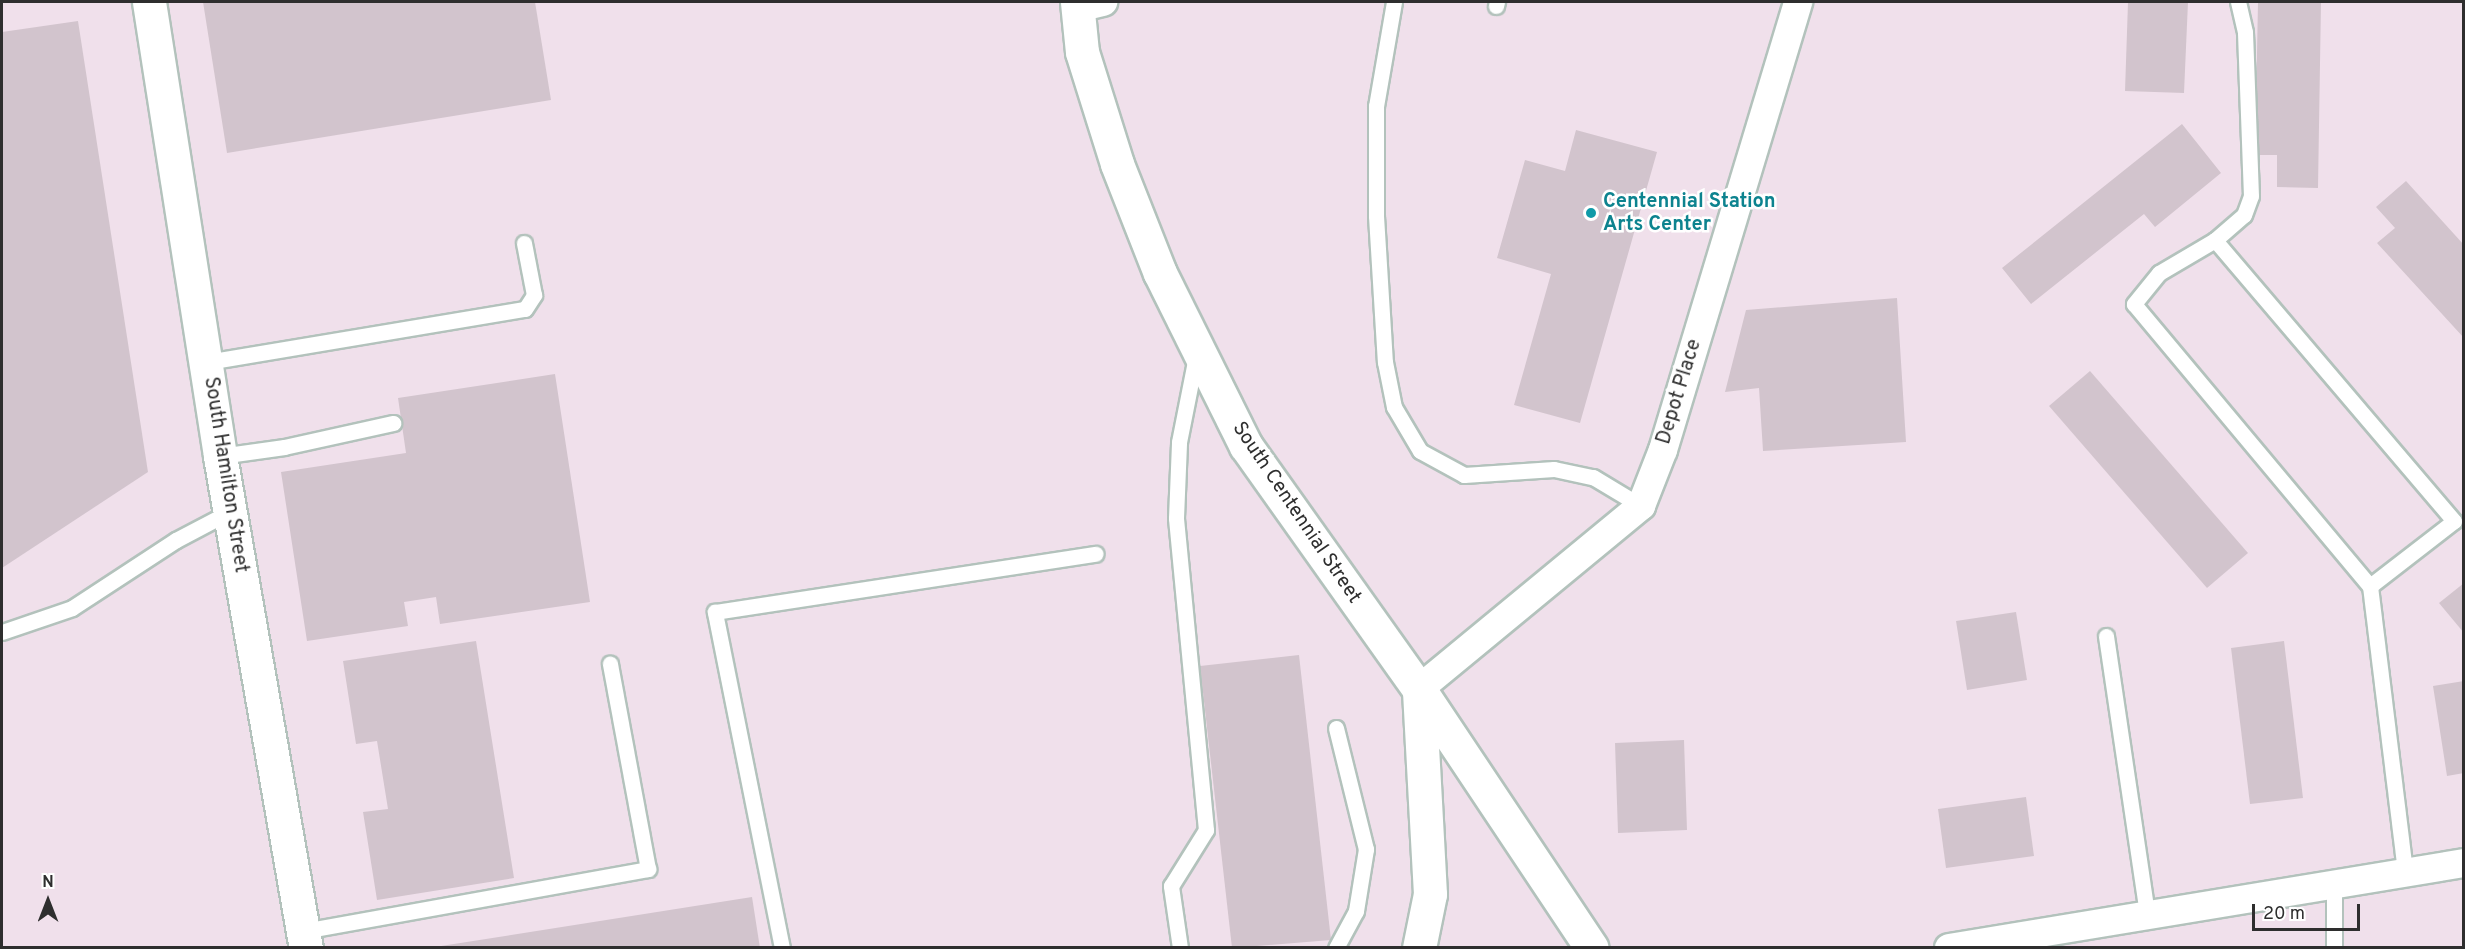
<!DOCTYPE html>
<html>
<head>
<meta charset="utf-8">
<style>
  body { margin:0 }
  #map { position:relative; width:2465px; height:949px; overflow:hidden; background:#f0e0eb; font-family:Overpass,sans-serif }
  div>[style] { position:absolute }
  .building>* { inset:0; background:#d2c4cd }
  .roads { filter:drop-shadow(2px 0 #b3c2bc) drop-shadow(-2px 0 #b3c2bc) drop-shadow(0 2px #b3c2bc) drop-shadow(0 -2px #b3c2bc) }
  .service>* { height:15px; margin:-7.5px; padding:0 7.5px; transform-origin:7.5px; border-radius:7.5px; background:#fff }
  .minor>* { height:28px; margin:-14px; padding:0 14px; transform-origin:14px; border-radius:14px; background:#fff }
  .tertiary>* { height:33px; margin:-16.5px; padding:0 16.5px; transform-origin:16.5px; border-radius:16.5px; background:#fff }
  .dots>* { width:16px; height:16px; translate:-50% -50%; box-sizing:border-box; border:3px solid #fff; border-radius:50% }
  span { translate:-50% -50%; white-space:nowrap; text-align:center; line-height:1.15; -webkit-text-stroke:5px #fff; paint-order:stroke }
  .culture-label { font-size:20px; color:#0d838f; font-weight:700 }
  .left { translate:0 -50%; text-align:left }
  .street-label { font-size:20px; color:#2e2e2e }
  .frame { position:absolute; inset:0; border:3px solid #2e2e2e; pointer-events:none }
  .north { position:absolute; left:18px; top:871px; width:60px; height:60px; -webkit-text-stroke:4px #fff; paint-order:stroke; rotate:0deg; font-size:16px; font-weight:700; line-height:24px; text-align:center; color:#2e2e2e }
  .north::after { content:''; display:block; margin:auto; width:21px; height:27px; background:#2e2e2e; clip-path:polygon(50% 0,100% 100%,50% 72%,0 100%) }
  .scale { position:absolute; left:2252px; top:904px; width:108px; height:27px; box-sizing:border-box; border:3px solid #2e2e2e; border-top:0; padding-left:8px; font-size:18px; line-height:21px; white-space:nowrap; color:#2e2e2e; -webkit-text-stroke:4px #fff; paint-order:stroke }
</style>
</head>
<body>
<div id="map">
  <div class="building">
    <i style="clip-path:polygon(203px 2px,535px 2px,551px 100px,227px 153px)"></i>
    <i style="clip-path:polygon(2128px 2px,2188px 2px,2184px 93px,2125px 91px)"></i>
    <i style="clip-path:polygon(2258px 2px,2321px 2px,2318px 188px,2277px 187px,2277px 155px,2255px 155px)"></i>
    <i style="clip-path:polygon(78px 21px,148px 472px,2px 568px,2px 32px)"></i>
    <i style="clip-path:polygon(2182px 124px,2221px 173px,2155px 227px,2144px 214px,2031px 304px,2002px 268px)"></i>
    <i style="clip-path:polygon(1576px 130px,1657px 152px,1580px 423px,1514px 405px,1551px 274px,1497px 258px,1525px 160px,1565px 171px)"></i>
    <i style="clip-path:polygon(2406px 181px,2464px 245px,2464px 338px,2377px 243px,2395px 228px,2376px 207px)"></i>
    <i style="clip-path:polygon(1897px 298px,1906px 442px,1763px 451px,1759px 388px,1725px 392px,1746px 310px)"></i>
    <i style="clip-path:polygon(2090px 371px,2248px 553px,2207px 588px,2049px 406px)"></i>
    <i style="clip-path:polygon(555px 374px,590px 602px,440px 624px,436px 597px,404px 602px,408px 626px,307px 641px,281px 472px,406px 453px,398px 398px)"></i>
    <i style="clip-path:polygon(2464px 583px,2464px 633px,2439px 603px)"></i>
    <i style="clip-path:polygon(2016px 612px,2027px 680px,1967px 690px,1956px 621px)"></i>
    <i style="clip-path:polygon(476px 641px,514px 878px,377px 900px,363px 812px,388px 809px,377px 741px,356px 744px,343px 661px)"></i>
    <i style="clip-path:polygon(2284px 641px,2303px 798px,2250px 804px,2231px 648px)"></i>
    <i style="clip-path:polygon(1299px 655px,1331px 940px,1232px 948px,1200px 666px)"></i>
    <i style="clip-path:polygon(2464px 681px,2464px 773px,2447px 776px,2433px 686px)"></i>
    <i style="clip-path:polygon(1684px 740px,1687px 830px,1618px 833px,1615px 743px)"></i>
    <i style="clip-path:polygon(2026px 797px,2034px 856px,1946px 868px,1938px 809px)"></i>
    <i style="clip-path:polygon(752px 897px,760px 948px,441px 948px,441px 946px)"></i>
  </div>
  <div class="roads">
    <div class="service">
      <i style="left:1394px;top:2px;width:106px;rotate:99.8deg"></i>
      <i style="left:1376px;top:106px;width:110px;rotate:90deg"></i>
      <i style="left:1376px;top:216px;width:146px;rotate:86.5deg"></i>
      <i style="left:1385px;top:362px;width:46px;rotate:78.7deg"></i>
      <i style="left:1394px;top:407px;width:51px;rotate:59.4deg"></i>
      <i style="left:1420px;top:451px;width:50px;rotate:28.6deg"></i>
      <i style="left:1464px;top:475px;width:90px;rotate:-3.8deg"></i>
      <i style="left:1554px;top:469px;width:40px;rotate:12deg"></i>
      <i style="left:1593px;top:477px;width:56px;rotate:31.1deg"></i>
      <i style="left:1496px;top:6px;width:4px;rotate:-76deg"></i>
      <i style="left:2215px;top:240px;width:38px;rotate:-41deg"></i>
      <i style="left:2244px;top:215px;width:20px;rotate:-70deg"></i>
      <i style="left:2251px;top:196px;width:164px;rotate:-92.1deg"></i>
      <i style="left:2245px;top:32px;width:31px;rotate:-103deg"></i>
      <i style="left:207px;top:362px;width:322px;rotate:-9.5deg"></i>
      <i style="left:525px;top:309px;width:17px;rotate:-57deg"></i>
      <i style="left:534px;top:295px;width:53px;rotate:-100.9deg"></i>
      <i style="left:220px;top:456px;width:65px;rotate:-8deg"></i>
      <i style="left:284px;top:447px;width:112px;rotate:-12.4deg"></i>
      <i style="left:2370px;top:586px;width:106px;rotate:-37.7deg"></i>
      <i style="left:2454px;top:521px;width:369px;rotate:-130.4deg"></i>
      <i style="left:2215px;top:240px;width:65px;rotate:149.5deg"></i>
      <i style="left:2159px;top:273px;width:40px;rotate:129deg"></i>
      <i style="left:2134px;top:304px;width:368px;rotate:50.1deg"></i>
      <i style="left:2370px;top:586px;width:287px;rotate:83deg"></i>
      <i style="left:2px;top:632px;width:74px;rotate:-18.9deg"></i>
      <i style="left:72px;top:608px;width:124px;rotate:-33.2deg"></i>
      <i style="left:176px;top:540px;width:62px;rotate:-27.8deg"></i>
      <i style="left:2106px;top:636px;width:281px;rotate:81.6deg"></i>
      <i style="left:1336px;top:728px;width:125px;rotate:76.1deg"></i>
      <i style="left:1366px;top:849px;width:63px;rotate:99.2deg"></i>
      <i style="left:1356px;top:911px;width:42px;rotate:118.4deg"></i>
      <i style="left:2334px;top:883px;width:65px;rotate:90deg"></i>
      <i style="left:303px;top:931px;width:351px;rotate:-10.2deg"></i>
      <i style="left:648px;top:869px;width:209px;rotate:-100.5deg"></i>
      <i style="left:782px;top:948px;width:343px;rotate:-101.3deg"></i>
      <i style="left:715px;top:612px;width:385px;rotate:-8.7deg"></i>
      <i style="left:1180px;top:948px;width:63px;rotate:-98.3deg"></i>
      <i style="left:1171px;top:886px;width:66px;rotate:-58deg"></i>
      <i style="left:1206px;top:830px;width:313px;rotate:-95.5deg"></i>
      <i style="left:1176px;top:518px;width:76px;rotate:-87.7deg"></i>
      <i style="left:1179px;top:442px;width:88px;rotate:-78.8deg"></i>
    </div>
    <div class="minor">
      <i style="left:1077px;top:8px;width:27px;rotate:-13deg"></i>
      <i style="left:1419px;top:689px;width:288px;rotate:-39.5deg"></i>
      <i style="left:1641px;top:506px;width:60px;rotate:-68.6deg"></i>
      <i style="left:1663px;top:450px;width:468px;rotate:-73.2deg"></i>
      <i style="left:1949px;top:948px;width:522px;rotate:-9.37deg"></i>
    </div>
    <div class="tertiary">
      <i style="left:149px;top:2px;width:460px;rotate:81.1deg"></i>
      <i style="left:220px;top:456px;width:499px;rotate:80.1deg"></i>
      <i style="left:1077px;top:2px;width:50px;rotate:84.3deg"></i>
      <i style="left:1082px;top:52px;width:117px;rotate:72.6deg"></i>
      <i style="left:1117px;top:164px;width:117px;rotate:68.5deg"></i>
      <i style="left:1160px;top:273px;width:193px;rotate:63.6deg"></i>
      <i style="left:1246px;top:446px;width:298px;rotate:54.6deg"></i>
      <i style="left:1419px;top:689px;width:311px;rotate:56.3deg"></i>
      <i style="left:1419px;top:948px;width:55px;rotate:-78.5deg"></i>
      <i style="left:1430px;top:894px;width:203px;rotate:-93.1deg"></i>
    </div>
  </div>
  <div class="dots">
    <i style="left:1591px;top:213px;background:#0f9aa8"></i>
  </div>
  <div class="culture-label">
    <span class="left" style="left:1603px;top:214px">Centennial Station<br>Arts Center</span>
  </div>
  <div class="street-label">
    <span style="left:1680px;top:392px;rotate:-73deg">Depot Place</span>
    <span style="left:225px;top:475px;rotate:81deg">South Hamilton Street</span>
    <span style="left:1296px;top:513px;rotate:56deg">South Centennial Street</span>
  </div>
  <div class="frame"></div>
  <div class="north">N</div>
  <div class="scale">20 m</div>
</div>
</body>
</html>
